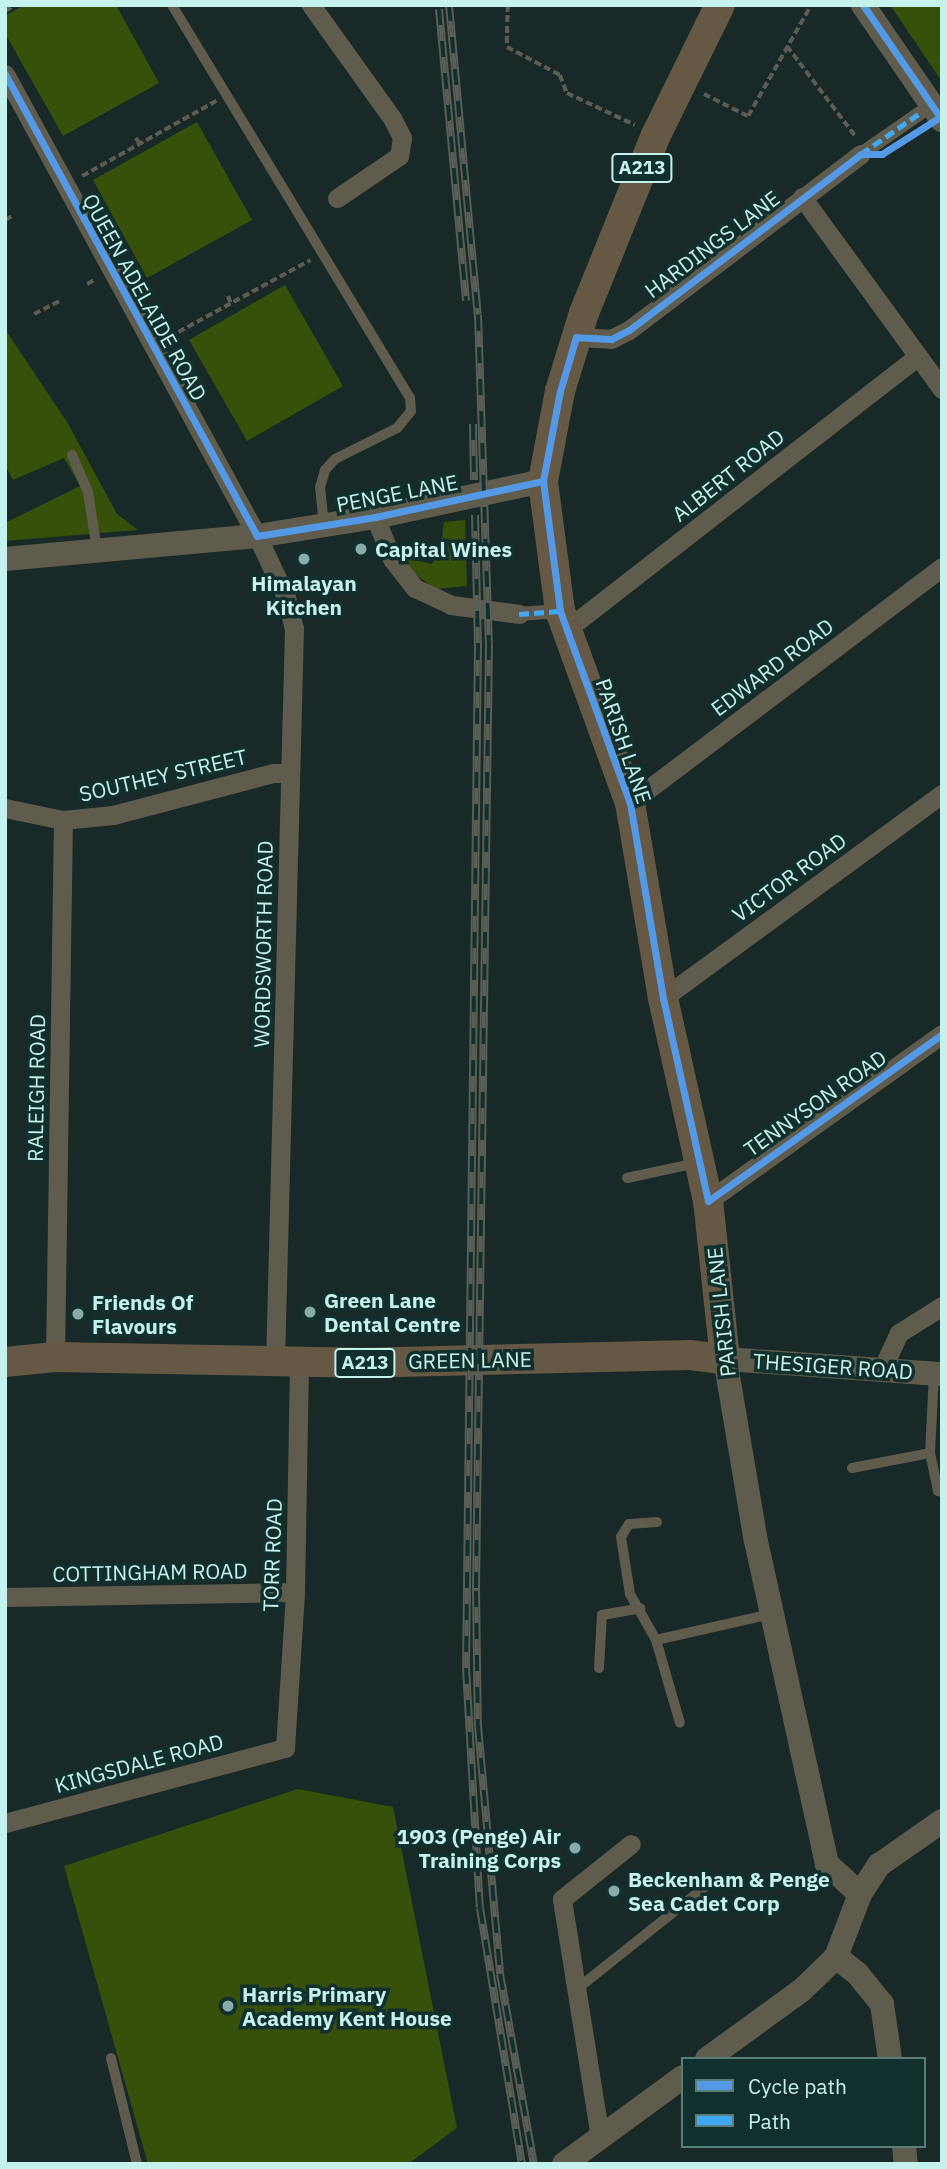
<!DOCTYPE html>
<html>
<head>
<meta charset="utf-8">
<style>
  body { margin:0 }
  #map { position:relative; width:947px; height:2169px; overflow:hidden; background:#182927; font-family:"IBM Plex Sans",sans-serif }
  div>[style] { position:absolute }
  .green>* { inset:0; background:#37510b }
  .path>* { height:3.5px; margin-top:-1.75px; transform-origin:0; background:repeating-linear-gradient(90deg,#5c5c52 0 7px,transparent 0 10.5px) }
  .service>* { height:10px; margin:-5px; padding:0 5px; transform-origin:5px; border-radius:5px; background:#605c4d }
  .pedestrian>* { height:14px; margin:-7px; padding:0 7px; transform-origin:7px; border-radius:7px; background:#605c4d }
  .minor>* { height:19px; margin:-9.5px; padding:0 9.5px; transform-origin:9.5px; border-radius:9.5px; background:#605c4d }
  .tertiary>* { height:24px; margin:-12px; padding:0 12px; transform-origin:12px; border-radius:12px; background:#605c4d }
  .primary>* { height:30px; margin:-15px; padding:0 15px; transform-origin:15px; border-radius:15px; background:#655945 }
  .rail>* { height:8px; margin-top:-4px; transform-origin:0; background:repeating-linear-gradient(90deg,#11302d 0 16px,#595e56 0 32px); box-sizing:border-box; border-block:2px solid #595e56 }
  .quiet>* { height:5px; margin-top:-2.5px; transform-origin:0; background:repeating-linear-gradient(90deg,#3fa9f5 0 10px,transparent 0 15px) }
  .cycleway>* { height:7px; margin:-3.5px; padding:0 3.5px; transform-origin:3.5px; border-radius:3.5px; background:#5399e6 }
  .dots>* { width:19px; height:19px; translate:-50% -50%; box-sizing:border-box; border:4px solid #11302d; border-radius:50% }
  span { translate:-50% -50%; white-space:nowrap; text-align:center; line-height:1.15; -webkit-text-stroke:7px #11302d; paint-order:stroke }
  .shield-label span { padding:2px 5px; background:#11302d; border:2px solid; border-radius:5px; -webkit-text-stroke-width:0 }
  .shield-label { font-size:19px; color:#c6f2ed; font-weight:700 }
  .street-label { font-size:21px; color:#c6f2ed }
  .poi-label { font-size:21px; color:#c6f2ed; font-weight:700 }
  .left { translate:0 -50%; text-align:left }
  .right { translate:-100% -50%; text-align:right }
  .frame { position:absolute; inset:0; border:7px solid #c6f2ed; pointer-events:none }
  .legend { position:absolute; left:681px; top:2057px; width:245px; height:91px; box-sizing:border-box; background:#11302d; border:2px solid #597e7a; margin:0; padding:9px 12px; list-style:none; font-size:21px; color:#c6f2ed }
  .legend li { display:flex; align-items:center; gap:14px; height:35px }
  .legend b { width:35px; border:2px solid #597e7a }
</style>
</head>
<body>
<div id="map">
  <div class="green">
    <i style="clip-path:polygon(24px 5px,116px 5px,159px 83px,63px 136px,5px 33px,5px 16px)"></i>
    <i style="clip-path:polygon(890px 5px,942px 5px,941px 80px)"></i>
    <i style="clip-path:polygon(197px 122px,252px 220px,147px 278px,93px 180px)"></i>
    <i style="clip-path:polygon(285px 285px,343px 386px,247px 441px,189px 340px)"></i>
    <i style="clip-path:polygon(5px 329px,67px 422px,117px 514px,138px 530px,5px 541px,5px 523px,80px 486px,64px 458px,13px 480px,5px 465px)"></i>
    <i style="clip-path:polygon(465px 520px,467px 586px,436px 589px,402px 565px,406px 558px,432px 564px,440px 552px,444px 522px)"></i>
    <i style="clip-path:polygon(298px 1789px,393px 1807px,457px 2128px,408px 2164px,148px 2164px,64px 1866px)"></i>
  </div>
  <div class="path">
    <i style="left:508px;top:5px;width:42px;rotate:91.4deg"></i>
    <i style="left:507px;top:47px;width:60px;rotate:27.8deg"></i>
    <i style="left:560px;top:75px;width:19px;rotate:69deg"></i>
    <i style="left:567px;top:93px;width:75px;rotate:25.2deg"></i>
    <i style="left:5px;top:11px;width:12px;rotate:-31deg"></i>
    <i style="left:787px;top:46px;width:114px;rotate:52.8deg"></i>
    <i style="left:704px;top:94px;width:49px;rotate:26.6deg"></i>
    <i style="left:748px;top:116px;width:128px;rotate:-60.4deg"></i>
    <i style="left:136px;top:138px;width:7px;rotate:56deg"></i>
    <i style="left:82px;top:176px;width:154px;rotate:-29.2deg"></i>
    <i style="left:5px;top:220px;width:8px;rotate:-30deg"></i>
    <i style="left:87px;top:284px;width:10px;rotate:-29deg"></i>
    <i style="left:228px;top:296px;width:8px;rotate:67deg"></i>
    <i style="left:34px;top:314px;width:28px;rotate:-27deg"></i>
    <i style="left:169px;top:337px;width:161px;rotate:-28.6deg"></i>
  </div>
  <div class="service">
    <i style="left:172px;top:5px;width:459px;rotate:58.8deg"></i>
    <i style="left:410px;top:398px;width:13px;rotate:86deg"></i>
    <i style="left:411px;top:411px;width:22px;rotate:129deg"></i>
    <i style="left:397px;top:428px;width:69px;rotate:153.4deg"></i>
    <i style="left:335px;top:459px;width:15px;rotate:132deg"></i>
    <i style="left:325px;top:470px;width:18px;rotate:106deg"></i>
    <i style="left:320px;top:487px;width:38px;rotate:84deg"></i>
    <i style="left:72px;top:455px;width:40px;rotate:66.6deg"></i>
    <i style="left:88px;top:492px;width:59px;rotate:81.2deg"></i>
    <i style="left:627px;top:1178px;width:72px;rotate:-12.1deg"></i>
    <i style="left:934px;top:1374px;width:79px;rotate:92.9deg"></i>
    <i style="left:930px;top:1453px;width:39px;rotate:78deg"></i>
    <i style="left:938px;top:1491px;width:4px;rotate:14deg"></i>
    <i style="left:852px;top:1468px;width:79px;rotate:-10.9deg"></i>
    <i style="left:657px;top:1522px;width:28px;rotate:176deg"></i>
    <i style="left:629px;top:1524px;width:15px;rotate:122deg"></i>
    <i style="left:621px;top:1537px;width:58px;rotate:81deg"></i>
    <i style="left:630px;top:1594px;width:53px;rotate:60.5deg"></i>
    <i style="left:656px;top:1640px;width:118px;rotate:-12.7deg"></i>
    <i style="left:656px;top:1640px;width:86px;rotate:73.9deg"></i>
    <i style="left:599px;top:1668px;width:53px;rotate:-86.8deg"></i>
    <i style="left:602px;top:1615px;width:39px;rotate:-10deg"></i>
    <i style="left:577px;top:1989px;width:171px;rotate:-38.6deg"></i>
    <i style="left:111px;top:2058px;width:109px;rotate:76.2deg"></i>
  </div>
  <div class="pedestrian">
    <i style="left:861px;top:154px;width:72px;rotate:-34.8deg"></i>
    <i style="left:519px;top:614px;width:41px;rotate:-4.2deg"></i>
  </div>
  <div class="minor">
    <i style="left:311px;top:5px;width:139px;rotate:54.4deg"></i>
    <i style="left:392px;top:118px;width:22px;rotate:63deg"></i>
    <i style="left:402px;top:138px;width:18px;rotate:99deg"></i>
    <i style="left:399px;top:156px;width:75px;rotate:145.9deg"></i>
    <i style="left:5px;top:74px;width:526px;rotate:61.39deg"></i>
    <i style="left:257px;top:536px;width:68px;rotate:64.6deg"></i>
    <i style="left:286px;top:597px;width:32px;rotate:76deg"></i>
    <i style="left:294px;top:628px;width:733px;rotate:91.48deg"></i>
    <i style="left:802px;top:197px;width:238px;rotate:53.9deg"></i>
    <i style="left:576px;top:337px;width:35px;rotate:3deg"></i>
    <i style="left:611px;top:339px;width:20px;rotate:-27deg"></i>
    <i style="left:629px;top:330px;width:291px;rotate:-37.2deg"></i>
    <i style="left:375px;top:517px;width:45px;rotate:68deg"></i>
    <i style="left:392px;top:559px;width:37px;rotate:52deg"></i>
    <i style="left:415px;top:588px;width:40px;rotate:25deg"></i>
    <i style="left:451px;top:605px;width:69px;rotate:7.5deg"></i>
    <i style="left:566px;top:630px;width:445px;rotate:-37.9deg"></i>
    <i style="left:630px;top:803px;width:391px;rotate:-37.1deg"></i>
    <i style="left:5px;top:808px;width:59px;rotate:11.7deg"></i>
    <i style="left:63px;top:820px;width:50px;rotate:-5.7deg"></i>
    <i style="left:113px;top:815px;width:165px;rotate:-14.7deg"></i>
    <i style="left:273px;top:773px;width:17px"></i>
    <i style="left:663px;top:998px;width:346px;rotate:-36.2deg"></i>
    <i style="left:708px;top:1201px;width:287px;rotate:-35.5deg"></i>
    <i style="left:55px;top:1357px;width:537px;rotate:-89.15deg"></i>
    <i style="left:883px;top:1367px;width:38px;rotate:-65deg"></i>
    <i style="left:899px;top:1333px;width:51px;rotate:-32.1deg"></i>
    <i style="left:5px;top:1597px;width:290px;rotate:-1deg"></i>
    <i style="left:5px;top:1823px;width:290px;rotate:-15deg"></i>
    <i style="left:285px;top:1748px;width:156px;rotate:-86.3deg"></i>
    <i style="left:295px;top:1592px;width:230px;rotate:-89deg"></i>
    <i style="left:600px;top:2137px;width:241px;rotate:-99.1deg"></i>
    <i style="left:562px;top:1899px;width:88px;rotate:-38.6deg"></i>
  </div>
  <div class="tertiary">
    <i style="left:863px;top:5px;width:140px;rotate:55.5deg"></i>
    <i style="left:5px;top:559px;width:253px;rotate:-5.2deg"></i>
    <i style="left:257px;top:536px;width:120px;rotate:-9.1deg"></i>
    <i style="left:375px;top:517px;width:172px;rotate:-12.1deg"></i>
    <i style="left:860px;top:1894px;width:45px;rotate:-137.7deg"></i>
    <i style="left:827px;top:1864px;width:336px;rotate:-102.4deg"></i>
    <i style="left:755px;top:1536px;width:180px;rotate:-99.6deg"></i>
    <i style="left:725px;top:1359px;width:218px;rotate:4deg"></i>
    <i style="left:707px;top:2059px;width:117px;rotate:-36deg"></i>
    <i style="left:802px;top:1990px;width:47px;rotate:-44.1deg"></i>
    <i style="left:890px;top:2059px;width:56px;rotate:-98.3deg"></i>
    <i style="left:882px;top:2004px;width:38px;rotate:-129deg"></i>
    <i style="left:858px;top:1974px;width:28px;rotate:-142deg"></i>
    <i style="left:836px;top:1957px;width:67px;rotate:-69.1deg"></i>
    <i style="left:860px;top:1894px;width:35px;rotate:-57deg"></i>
    <i style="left:879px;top:1865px;width:77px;rotate:-34.9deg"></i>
    <i style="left:904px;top:2146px;width:18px;rotate:84deg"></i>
    <i style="left:564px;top:2164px;width:147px;rotate:-36.2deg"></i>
  </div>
  <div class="primary">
    <i style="left:5px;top:1362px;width:50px;rotate:-5.7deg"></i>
    <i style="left:55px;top:1357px;width:303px;rotate:1.1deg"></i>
    <i style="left:358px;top:1363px;width:332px;rotate:-1.4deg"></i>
    <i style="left:690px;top:1355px;width:35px;rotate:7deg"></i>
    <i style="left:725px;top:1359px;width:159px;rotate:-96.1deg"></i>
    <i style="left:708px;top:1201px;width:208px;rotate:-102.5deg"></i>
    <i style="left:663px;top:998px;width:198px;rotate:-99.6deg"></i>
    <i style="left:630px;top:803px;width:204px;rotate:-110deg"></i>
    <i style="left:560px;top:611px;width:131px;rotate:-97.5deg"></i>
    <i style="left:543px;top:481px;width:92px;rotate:-79.3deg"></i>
    <i style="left:560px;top:391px;width:82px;rotate:-72.9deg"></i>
    <i style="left:584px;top:313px;width:192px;rotate:-68deg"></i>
    <i style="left:656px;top:135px;width:145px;rotate:-63.8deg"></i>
  </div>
  <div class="rail">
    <i style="left:449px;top:5px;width:311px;rotate:84.7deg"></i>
    <i style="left:478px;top:315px;width:329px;rotate:88.1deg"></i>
    <i style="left:489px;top:644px;width:947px;rotate:90.79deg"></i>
    <i style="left:476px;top:1591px;width:135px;rotate:89.2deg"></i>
    <i style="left:478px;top:1726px;width:249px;rotate:84.9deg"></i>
    <i style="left:500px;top:1974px;width:193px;rotate:79.9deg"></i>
    <i style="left:439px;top:9px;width:293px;rotate:84.7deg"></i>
    <i style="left:473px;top:424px;width:56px;rotate:89deg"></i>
    <i style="left:475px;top:515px;width:129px;rotate:88.7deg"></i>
    <i style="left:478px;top:644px;width:1024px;rotate:90.67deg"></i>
    <i style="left:466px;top:1668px;width:240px;rotate:86.7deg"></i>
    <i style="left:480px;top:1908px;width:259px;rotate:80.7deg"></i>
  </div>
  <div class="quiet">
    <i style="left:861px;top:154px;width:72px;rotate:-34.8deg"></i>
    <i style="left:519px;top:614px;width:41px;rotate:-4.2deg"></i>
  </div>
  <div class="cycleway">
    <i style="left:863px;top:5px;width:140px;rotate:55.5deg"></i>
    <i style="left:5px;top:74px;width:526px;rotate:61.39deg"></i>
    <i style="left:257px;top:536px;width:120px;rotate:-9.1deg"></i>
    <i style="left:375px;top:517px;width:172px;rotate:-12.1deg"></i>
    <i style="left:940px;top:117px;width:69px;rotate:147.5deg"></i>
    <i style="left:882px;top:154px;width:21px;rotate:180deg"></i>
    <i style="left:861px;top:154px;width:291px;rotate:142.8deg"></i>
    <i style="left:629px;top:330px;width:20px;rotate:153deg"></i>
    <i style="left:611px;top:339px;width:35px;rotate:-177deg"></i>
    <i style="left:576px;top:337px;width:56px;rotate:106.5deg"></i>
    <i style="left:560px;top:391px;width:92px;rotate:100.7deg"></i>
    <i style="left:543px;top:481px;width:131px;rotate:82.5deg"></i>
    <i style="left:560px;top:611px;width:204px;rotate:70deg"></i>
    <i style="left:630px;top:803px;width:198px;rotate:80.4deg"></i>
    <i style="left:663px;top:998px;width:208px;rotate:77.5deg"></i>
    <i style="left:708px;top:1201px;width:287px;rotate:-35.5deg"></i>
  </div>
  <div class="dots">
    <i style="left:361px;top:549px;background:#89aca8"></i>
    <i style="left:304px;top:559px;background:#89aca8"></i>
    <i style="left:310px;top:1312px;background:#89aca8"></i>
    <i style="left:78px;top:1314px;background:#89aca8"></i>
    <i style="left:575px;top:1848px;background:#89aca8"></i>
    <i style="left:614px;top:1891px;background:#89aca8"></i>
    <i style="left:228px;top:2006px;background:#89aca8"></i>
  </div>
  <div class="shield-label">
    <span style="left:642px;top:168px">A213</span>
    <span style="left:365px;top:1363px">A213</span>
  </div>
  <div class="street-label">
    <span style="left:712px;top:244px;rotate:-37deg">HARDINGS LANE</span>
    <span style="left:145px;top:297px;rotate:61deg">QUEEN ADELAIDE ROAD</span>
    <span style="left:728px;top:475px;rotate:-38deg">ALBERT ROAD</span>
    <span style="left:397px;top:493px;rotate:-11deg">PENGE LANE</span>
    <span style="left:772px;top:667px;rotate:-37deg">EDWARD ROAD</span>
    <span style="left:624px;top:741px;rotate:71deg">PARISH LANE</span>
    <span style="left:163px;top:775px;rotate:-13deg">SOUTHEY STREET</span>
    <span style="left:789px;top:877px;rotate:-36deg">VICTOR ROAD</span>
    <span style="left:263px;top:944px;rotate:-89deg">WORDSWORTH ROAD</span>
    <span style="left:36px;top:1088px;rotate:-89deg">RALEIGH ROAD</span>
    <span style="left:815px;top:1103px;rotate:-35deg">TENNYSON ROAD</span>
    <span style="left:721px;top:1312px;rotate:-96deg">PARISH LANE</span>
    <span style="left:470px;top:1360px;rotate:-1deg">GREEN LANE</span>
    <span style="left:833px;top:1366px;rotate:4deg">THESIGER ROAD</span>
    <span style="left:272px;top:1555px;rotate:-88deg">TORR ROAD</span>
    <span style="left:150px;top:1572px;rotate:-1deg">COTTINGHAM ROAD</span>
    <span style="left:139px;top:1763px;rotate:-15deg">KINGSDALE ROAD</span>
  </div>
  <div class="poi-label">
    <span class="left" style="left:375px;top:549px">Capital Wines</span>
    <span style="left:304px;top:595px">Himalayan<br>Kitchen</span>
    <span class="left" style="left:324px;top:1312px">Green Lane<br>Dental Centre</span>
    <span class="left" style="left:92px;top:1314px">Friends Of<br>Flavours</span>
    <span class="right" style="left:561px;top:1848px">1903 (Penge) Air<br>Training Corps</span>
    <span class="left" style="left:628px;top:1891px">Beckenham &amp; Penge<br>Sea Cadet Corp</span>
    <span class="left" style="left:242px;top:2006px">Harris Primary<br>Academy Kent House</span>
  </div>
  <div class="frame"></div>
  <ul class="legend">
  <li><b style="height:9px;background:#5399e6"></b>Cycle path</li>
  <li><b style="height:9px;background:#3fa9f5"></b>Path</li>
  </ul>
</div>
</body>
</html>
